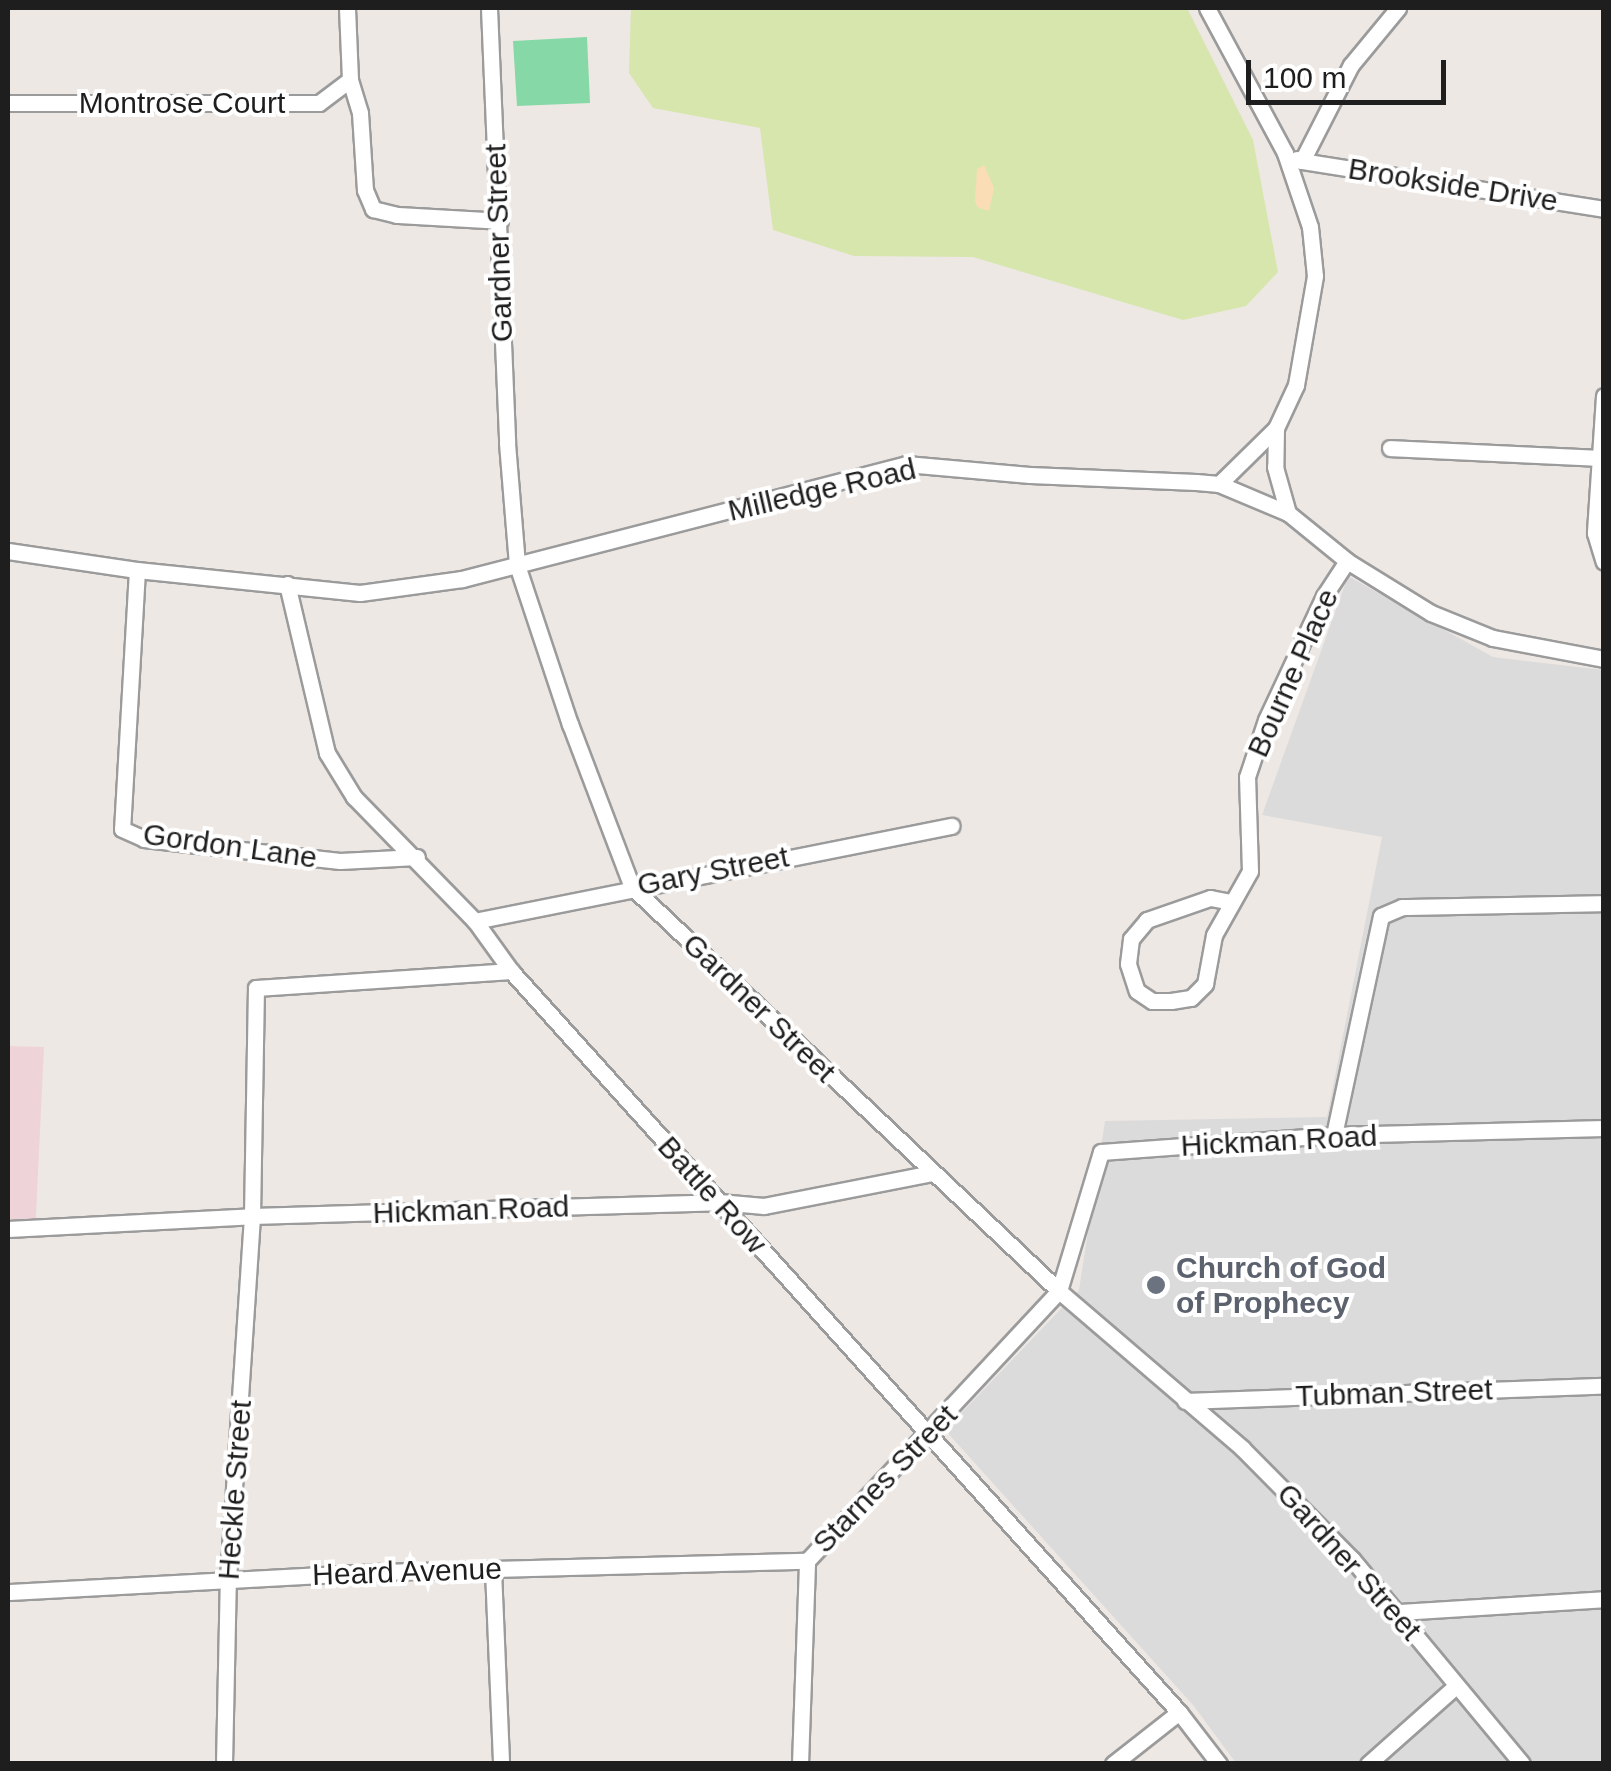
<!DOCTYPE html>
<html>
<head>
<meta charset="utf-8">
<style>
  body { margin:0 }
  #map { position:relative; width:1611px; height:1771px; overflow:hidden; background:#eee8e4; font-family:Arial,sans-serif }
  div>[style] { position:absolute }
  .residential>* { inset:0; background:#dcdbdb }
  .commercial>* { inset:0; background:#eed4d9 }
  .grass>* { inset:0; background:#d6e6ac }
  .sand>* { inset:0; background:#fbddb5 }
  .pitch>* { inset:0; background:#86d9a6 }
  .roads { filter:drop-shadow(2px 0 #9b9b9b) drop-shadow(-2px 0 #9b9b9b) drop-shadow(0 2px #9b9b9b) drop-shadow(0 -2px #9b9b9b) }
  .minor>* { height:15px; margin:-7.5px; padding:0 7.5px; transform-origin:7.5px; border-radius:7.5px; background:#fff }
  .dots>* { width:28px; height:28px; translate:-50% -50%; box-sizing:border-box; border:5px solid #fff; border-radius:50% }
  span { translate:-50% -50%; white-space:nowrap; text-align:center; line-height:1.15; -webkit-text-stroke:8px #fff; paint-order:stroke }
  .street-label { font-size:30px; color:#1e1e1e }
  .worship-label { font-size:30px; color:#5b616d; font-weight:700 }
  .left { translate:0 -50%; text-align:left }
  .frame { position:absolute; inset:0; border:10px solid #1e1e1e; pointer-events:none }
  .scale { position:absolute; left:1246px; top:60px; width:200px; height:45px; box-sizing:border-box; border:5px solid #1e1e1e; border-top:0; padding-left:12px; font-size:30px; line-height:35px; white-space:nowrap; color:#1e1e1e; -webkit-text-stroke:8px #fff; paint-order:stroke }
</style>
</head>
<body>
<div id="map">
  <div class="residential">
    <i style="clip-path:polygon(1348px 576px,1493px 657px,1603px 670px,1603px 1763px,1236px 1763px,1193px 1705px,945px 1430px,1079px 1290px,1105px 1121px,1327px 1117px,1382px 837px,1262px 815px)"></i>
  </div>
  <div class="commercial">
    <i style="clip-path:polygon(8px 1046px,44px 1047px,35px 1236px,8px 1238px)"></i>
  </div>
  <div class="grass">
    <i style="clip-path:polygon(631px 8px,1187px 8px,1253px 140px,1278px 272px,1246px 306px,1183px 320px,973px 257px,854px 256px,773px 230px,760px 128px,653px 108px,629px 73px)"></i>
  </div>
  <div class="sand">
    <i style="clip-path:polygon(984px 165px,994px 188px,989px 211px,977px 207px,975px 200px,977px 169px)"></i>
  </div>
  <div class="pitch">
    <i style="clip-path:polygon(587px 37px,590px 103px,517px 106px,513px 41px)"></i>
  </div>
  <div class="roads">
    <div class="minor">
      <i style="left:347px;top:8px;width:72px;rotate:87.6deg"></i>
      <i style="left:350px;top:80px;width:34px;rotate:73deg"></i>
      <i style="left:360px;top:113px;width:77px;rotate:86.3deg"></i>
      <i style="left:365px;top:190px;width:21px;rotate:67deg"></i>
      <i style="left:373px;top:209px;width:25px;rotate:14deg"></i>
      <i style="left:397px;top:215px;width:103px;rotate:3.3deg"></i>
      <i style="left:489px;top:8px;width:435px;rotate:87.6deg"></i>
      <i style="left:507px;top:443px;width:122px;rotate:85.3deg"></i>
      <i style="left:517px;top:565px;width:168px;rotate:71.6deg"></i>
      <i style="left:570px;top:724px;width:174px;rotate:69.2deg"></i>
      <i style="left:632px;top:887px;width:588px;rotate:43.41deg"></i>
      <i style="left:1059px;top:1291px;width:241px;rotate:40.6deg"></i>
      <i style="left:1242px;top:1448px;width:156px;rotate:45.3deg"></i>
      <i style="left:1352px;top:1559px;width:266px;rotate:50.3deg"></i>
      <i style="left:1207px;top:8px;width:165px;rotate:61.7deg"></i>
      <i style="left:1285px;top:153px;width:78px;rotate:71.3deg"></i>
      <i style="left:1310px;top:227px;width:49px;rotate:84.2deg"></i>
      <i style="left:1315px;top:276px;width:111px;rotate:99.9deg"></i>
      <i style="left:1296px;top:385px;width:47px;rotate:114.9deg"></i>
      <i style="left:1276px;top:428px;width:80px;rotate:135.5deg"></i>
      <i style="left:8px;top:103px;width:311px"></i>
      <i style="left:319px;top:103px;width:39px;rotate:-37deg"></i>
      <i style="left:1297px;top:159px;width:5px;rotate:22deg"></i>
      <i style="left:1302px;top:161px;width:108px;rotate:-63deg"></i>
      <i style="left:1351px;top:65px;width:74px;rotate:-50.5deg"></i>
      <i style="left:1302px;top:161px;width:306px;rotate:9deg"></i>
      <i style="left:1604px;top:396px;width:137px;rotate:93.8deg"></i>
      <i style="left:1595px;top:533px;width:30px;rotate:73deg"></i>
      <i style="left:1276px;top:428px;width:39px;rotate:91deg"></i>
      <i style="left:1275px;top:467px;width:48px;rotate:74.2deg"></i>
      <i style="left:1390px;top:448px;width:209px;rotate:2.7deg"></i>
      <i style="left:8px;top:551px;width:130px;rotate:8.4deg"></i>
      <i style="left:137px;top:570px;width:224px;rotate:5.9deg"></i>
      <i style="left:360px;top:593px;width:103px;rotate:-7.8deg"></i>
      <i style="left:462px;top:579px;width:459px;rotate:-14.5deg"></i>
      <i style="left:906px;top:464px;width:124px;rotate:5.1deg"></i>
      <i style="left:1030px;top:475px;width:166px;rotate:2.4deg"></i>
      <i style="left:1196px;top:482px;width:23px;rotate:5deg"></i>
      <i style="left:1219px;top:484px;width:75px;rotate:22.8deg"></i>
      <i style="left:1288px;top:513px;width:76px;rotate:39.1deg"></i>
      <i style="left:1347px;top:561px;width:99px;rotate:31.8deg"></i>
      <i style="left:1431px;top:613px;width:67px;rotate:22deg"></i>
      <i style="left:1493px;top:638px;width:113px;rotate:10.7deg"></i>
      <i style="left:137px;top:570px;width:259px;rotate:93.3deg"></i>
      <i style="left:122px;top:829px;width:24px;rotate:24deg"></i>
      <i style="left:144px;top:839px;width:197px;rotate:6.4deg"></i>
      <i style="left:340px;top:861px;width:77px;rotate:-3deg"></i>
      <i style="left:287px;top:584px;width:174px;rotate:76.7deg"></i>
      <i style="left:327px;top:753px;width:52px;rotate:58.5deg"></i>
      <i style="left:354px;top:797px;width:173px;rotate:45.7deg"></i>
      <i style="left:475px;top:921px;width:62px;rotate:54.2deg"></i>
      <i style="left:511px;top:971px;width:998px;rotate:47.97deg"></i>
      <i style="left:1179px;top:1712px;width:66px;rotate:52.4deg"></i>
      <i style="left:1231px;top:902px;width:21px;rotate:-169deg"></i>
      <i style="left:1210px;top:898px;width:67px;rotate:160.8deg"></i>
      <i style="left:1147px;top:920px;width:25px;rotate:130deg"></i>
      <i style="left:1131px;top:939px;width:25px;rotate:97deg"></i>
      <i style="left:1128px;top:964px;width:28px;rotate:72deg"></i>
      <i style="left:1137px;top:991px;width:18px;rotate:34deg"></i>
      <i style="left:1152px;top:1001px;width:19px"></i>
      <i style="left:1171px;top:1001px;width:20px;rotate:-9deg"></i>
      <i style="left:1191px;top:998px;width:20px;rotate:-45deg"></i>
      <i style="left:1205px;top:984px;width:50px;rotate:-79.6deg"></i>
      <i style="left:1214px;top:935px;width:73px;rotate:-60.6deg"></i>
      <i style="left:1250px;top:871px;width:94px;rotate:-91.8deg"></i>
      <i style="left:1247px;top:777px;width:60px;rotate:-71.6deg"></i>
      <i style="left:1266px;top:720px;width:137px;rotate:-64.9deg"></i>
      <i style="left:1324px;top:596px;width:42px;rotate:-56.7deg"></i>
      <i style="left:475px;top:921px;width:486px;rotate:-11.3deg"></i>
      <i style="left:1334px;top:1135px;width:224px;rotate:-77.9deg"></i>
      <i style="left:1381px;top:916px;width:23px;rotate:-23deg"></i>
      <i style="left:1402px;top:907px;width:202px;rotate:-1.1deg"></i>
      <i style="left:8px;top:1229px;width:244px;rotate:-3deg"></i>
      <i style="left:252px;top:1216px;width:467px;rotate:-1.7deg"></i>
      <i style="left:719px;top:1202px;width:45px;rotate:5.1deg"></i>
      <i style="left:764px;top:1206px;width:171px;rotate:-11.1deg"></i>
      <i style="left:1185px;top:1401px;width:419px;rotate:-2.1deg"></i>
      <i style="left:493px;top:1570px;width:194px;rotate:87.6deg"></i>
      <i style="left:8px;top:1592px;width:371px;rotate:-3.1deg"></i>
      <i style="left:378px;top:1572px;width:429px;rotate:-1.5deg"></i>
      <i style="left:1399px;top:1612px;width:205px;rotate:-3.6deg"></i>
      <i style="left:224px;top:1764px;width:186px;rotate:-88.8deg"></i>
      <i style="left:228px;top:1578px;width:363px;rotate:-86.2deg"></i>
      <i style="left:252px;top:1216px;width:228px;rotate:-89deg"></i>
      <i style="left:256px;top:988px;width:256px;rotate:-3.8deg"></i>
      <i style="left:800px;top:1764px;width:203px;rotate:-88deg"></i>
      <i style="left:807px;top:1561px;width:369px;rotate:-47deg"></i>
      <i style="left:1059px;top:1291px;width:145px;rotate:-73.2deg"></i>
      <i style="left:1101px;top:1152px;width:234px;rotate:-4.2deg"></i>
      <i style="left:1334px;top:1135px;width:270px;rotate:-1.5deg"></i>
      <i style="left:1113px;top:1764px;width:84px;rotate:-38.2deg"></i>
      <i style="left:1368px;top:1764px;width:118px;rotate:-41.6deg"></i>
    </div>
  </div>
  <div class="dots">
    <i style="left:1156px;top:1285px;background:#6b7280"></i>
  </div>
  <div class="street-label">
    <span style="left:182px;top:103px">Montrose Court</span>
    <span style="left:1453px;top:185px;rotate:9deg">Brookside Drive</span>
    <span style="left:499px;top:243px;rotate:-92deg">Gardner Street</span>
    <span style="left:822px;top:490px;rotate:-13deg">Milledge Road</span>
    <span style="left:1293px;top:673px;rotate:-66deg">Bourne Place</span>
    <span style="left:230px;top:846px;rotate:8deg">Gordon Lane</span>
    <span style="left:713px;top:871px;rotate:-11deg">Gary Street</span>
    <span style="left:759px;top:1008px;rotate:44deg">Gardner Street</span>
    <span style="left:1279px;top:1141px;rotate:-3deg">Hickman Road</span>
    <span style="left:712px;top:1195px;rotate:48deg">Battle Row</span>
    <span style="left:471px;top:1210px;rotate:-2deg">Hickman Road</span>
    <span style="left:1394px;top:1393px;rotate:-2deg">Tubman Street</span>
    <span style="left:885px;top:1479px;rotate:-46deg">Starnes Street</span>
    <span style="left:235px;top:1490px;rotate:-86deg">Heckle Street</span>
    <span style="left:1349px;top:1562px;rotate:48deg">Gardner Street</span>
    <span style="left:407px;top:1572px;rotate:-2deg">Heard Avenue</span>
  </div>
  <div class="worship-label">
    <span class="left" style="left:1176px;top:1285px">Church of God<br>of Prophecy</span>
  </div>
  <div class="frame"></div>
  <div class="scale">100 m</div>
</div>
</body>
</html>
